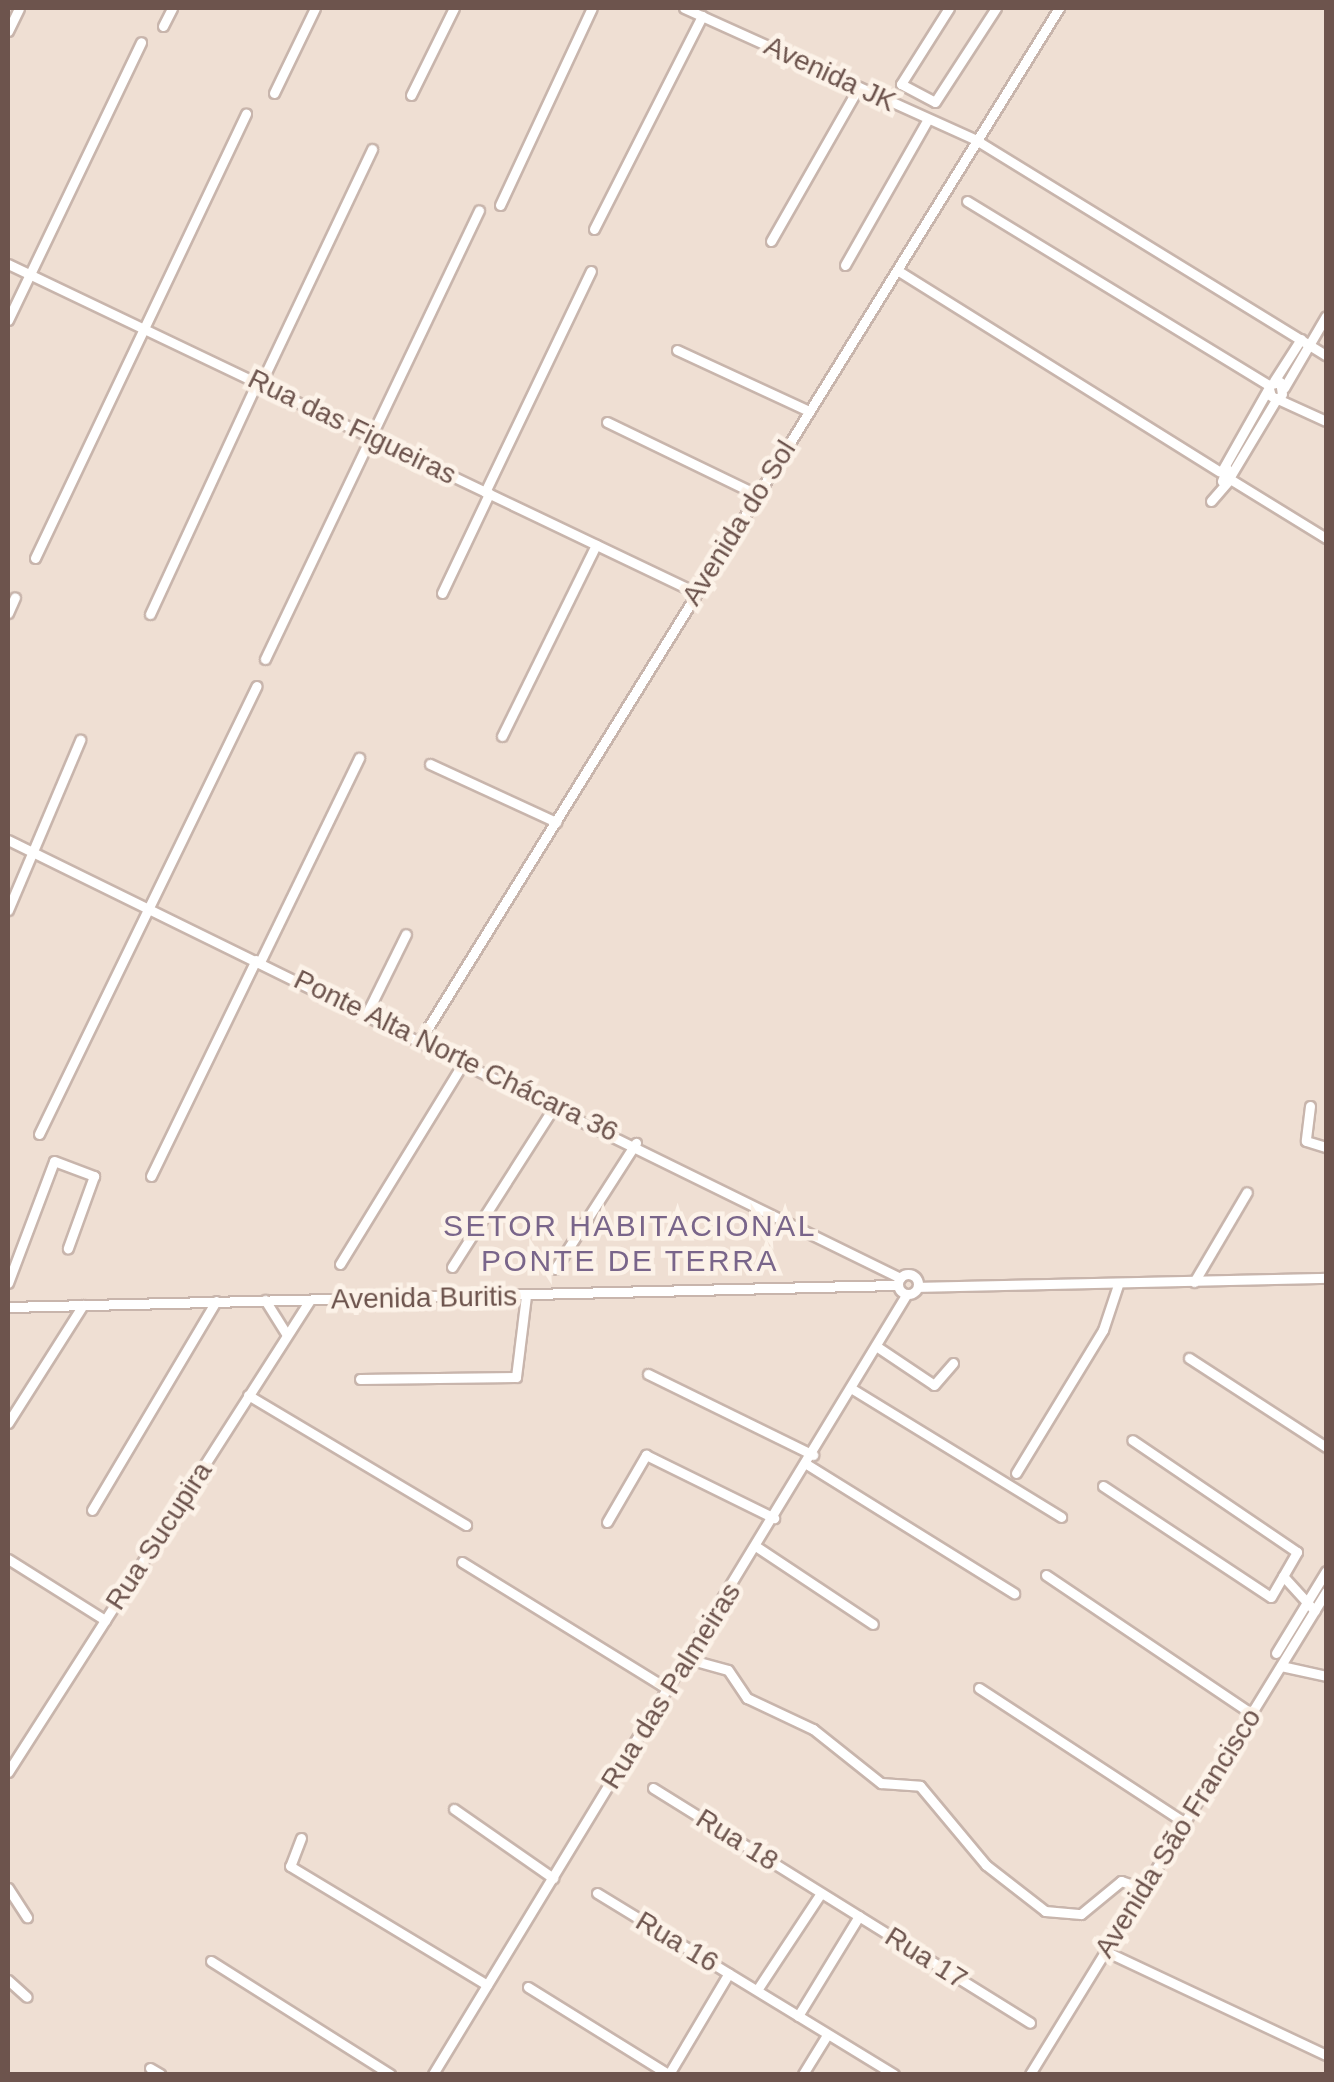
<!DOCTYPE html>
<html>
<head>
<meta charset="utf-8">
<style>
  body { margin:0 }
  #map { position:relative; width:1334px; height:2082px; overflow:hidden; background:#f9eee3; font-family:Helvetica,sans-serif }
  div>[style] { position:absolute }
  .residential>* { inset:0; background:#efdfd3 }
  .roads { filter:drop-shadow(2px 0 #c8b5ac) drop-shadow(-2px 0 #c8b5ac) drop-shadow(0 2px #c8b5ac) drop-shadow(0 -2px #c8b5ac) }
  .minor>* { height:9px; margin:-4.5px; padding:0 4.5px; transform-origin:4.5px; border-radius:4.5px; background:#fff }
  .minor>.ring { margin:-4.5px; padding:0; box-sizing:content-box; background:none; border:9px solid #fff; border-radius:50% }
  span { translate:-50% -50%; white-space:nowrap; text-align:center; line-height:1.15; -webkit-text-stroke:9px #fcf2e8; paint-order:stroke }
  .street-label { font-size:28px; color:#6d544d }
  .neighbourhood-label { font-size:30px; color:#79658a; letter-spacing:2.5px }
  .frame { position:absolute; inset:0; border:10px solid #6d544d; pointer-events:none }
</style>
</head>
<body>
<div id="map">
  <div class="residential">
    <i style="clip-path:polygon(8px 8px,1326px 8px,1326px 2074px,8px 2074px)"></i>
  </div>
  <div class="roads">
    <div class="minor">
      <i style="left:684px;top:8px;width:320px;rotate:24.3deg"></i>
      <i style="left:976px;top:140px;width:411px;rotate:31.6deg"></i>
      <i style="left:949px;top:8px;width:90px;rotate:122.3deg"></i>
      <i style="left:901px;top:84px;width:38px;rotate:28deg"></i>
      <i style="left:935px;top:102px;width:112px;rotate:-57deg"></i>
      <i style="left:163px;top:26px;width:20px;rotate:-63deg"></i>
      <i style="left:8px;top:31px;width:25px;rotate:-64deg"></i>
      <i style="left:274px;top:93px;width:94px;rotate:-64.2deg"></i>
      <i style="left:411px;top:95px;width:97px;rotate:-63.7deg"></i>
      <i style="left:967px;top:201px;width:353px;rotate:31.4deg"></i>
      <i style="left:500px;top:205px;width:217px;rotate:-65deg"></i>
      <i style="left:594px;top:229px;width:239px;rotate:-63.1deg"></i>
      <i style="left:771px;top:241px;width:177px;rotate:-60.3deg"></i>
      <i style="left:8px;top:264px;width:761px;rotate:25.52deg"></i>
      <i style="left:845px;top:265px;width:168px;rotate:-60.4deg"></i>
      <i style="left:897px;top:270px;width:380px;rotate:32deg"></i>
      <i style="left:8px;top:320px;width:308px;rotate:-64.4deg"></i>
      <i style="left:677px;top:350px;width:145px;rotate:24.8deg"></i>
      <i style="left:1274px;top:381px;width:50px;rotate:-57.3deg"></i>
      <i style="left:261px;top:383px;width:259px;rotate:-64.6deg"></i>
      <i style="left:1284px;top:388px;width:83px;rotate:-59.7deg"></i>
      <i style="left:1282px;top:394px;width:12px;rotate:-99deg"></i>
      <i style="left:1280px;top:382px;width:12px;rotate:166deg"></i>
      <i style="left:1268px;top:385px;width:11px;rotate:75deg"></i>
      <i style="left:1271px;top:396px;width:60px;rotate:24.4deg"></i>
      <i style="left:607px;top:422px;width:168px;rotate:25.8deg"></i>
      <i style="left:1223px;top:469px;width:90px;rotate:-60.6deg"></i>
      <i style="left:1231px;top:475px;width:90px;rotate:-59.1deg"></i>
      <i style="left:1230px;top:479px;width:113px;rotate:31.6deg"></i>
      <i style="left:485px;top:492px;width:245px;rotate:-64.4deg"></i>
      <i style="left:1211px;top:501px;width:29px;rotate:-49deg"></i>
      <i style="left:1230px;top:479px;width:10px;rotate:-107deg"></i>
      <i style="left:1227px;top:469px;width:13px;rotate:113deg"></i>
      <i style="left:35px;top:558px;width:492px;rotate:-64.6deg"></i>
      <i style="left:442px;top:593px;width:110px;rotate:-64.6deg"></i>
      <i style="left:8px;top:613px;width:17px;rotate:-66deg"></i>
      <i style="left:150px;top:614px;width:255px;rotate:-65.2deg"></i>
      <i style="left:265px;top:659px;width:497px;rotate:-64.5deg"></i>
      <i style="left:502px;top:736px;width:213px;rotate:-63.8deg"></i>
      <i style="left:430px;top:764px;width:139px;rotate:24.7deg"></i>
      <i style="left:8px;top:840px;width:994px;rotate:26.15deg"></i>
      <i style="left:8px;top:910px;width:185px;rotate:-67deg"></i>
      <i style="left:260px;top:962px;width:227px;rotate:-64.1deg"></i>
      <i style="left:366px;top:1015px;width:90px;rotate:-63.7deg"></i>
      <i style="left:421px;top:1039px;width:1212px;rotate:-58.25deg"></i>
      <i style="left:1310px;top:1106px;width:35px;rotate:97deg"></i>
      <i style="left:1306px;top:1141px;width:21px;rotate:17deg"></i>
      <i style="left:39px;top:1134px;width:498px;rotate:-64.1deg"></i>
      <i style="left:151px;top:1176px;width:240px;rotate:-64.1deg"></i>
      <i style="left:340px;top:1264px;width:239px;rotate:-58.5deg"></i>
      <i style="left:452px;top:1267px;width:193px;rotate:-57.5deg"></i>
      <i style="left:555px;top:1269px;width:150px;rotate:-57.3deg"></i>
      <i class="ring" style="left:898px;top:1274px;width:11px;height:11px"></i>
      <i style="left:1194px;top:1282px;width:104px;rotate:-59.5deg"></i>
      <i style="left:8px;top:1283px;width:130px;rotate:-69.3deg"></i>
      <i style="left:54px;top:1161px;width:43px;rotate:20.6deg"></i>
      <i style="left:94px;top:1176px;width:77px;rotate:109.9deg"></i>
      <i style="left:918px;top:1287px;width:408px;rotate:-1.3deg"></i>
      <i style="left:265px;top:1300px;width:40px;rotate:58deg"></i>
      <i style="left:8px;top:1307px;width:889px;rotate:-1.42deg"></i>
      <i style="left:879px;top:1348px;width:66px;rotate:33.9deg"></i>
      <i style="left:934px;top:1385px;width:29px;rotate:-49deg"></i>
      <i style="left:1189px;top:1358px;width:163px;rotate:33deg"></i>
      <i style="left:648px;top:1374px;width:184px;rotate:26.1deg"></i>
      <i style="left:360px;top:1379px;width:156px;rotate:-0.7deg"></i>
      <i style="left:516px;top:1377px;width:82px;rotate:-83deg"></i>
      <i style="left:854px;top:1390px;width:243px;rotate:31.5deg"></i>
      <i style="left:248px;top:1395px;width:254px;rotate:30.8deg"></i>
      <i style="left:8px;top:1423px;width:140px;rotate:-57.6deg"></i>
      <i style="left:808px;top:1465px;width:243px;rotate:31.9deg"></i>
      <i style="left:1016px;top:1473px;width:167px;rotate:-58.7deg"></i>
      <i style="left:1103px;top:1330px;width:47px;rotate:-71.6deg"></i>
      <i style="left:1103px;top:1486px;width:201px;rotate:33.5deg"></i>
      <i style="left:1271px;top:1597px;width:52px;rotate:-60deg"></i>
      <i style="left:1297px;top:1552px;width:199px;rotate:-145.8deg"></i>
      <i style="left:92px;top:1510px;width:243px;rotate:-59.3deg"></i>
      <i style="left:607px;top:1522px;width:78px;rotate:-59.8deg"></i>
      <i style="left:646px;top:1455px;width:143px;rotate:26.2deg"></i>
      <i style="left:757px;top:1547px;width:139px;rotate:33.6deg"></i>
      <i style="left:8px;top:1559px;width:115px;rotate:32.2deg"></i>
      <i style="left:462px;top:1562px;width:243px;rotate:31.7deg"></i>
      <i style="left:1046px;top:1575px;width:249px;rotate:34deg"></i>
      <i style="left:1283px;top:1576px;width:47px;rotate:47.6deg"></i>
      <i style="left:1276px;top:1653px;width:96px;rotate:-58.6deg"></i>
      <i style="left:688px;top:1659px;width:41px;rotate:15.4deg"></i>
      <i style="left:728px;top:1670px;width:34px;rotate:56deg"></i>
      <i style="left:747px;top:1698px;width:73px;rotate:25.2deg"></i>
      <i style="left:813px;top:1729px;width:87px;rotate:38.5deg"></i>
      <i style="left:881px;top:1783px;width:39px;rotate:4deg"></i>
      <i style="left:920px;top:1786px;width:103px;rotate:50.1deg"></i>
      <i style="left:986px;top:1865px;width:75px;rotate:37.9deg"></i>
      <i style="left:1045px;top:1911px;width:36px;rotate:5deg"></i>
      <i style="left:1081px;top:1914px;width:52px;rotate:-39.5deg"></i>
      <i style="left:1121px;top:1881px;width:21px;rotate:19deg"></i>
      <i style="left:1281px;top:1666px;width:46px;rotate:12.5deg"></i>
      <i style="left:979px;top:1688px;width:243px;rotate:33.2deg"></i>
      <i style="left:8px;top:1772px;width:560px;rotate:-57.39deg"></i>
      <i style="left:653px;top:1788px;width:444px;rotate:31.9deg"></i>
      <i style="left:454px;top:1809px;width:121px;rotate:34.9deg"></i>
      <i style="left:301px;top:1838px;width:30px;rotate:111deg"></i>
      <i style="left:290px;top:1866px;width:230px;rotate:31.1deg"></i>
      <i style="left:8px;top:1888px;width:35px;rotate:57deg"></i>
      <i style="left:597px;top:1893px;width:348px;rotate:31.4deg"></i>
      <i style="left:1105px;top:1951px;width:244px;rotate:25.2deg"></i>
      <i style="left:211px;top:1961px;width:212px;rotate:32.3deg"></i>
      <i style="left:8px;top:1980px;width:25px;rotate:42deg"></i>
      <i style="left:528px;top:1987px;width:165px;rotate:31.9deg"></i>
      <i style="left:757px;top:1990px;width:116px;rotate:-56.6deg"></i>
      <i style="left:798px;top:2016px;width:117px;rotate:-58.6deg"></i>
      <i style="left:150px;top:2068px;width:12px;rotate:31deg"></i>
      <i style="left:433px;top:2074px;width:911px;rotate:-58.73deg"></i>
      <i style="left:669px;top:2074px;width:117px;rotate:-59.3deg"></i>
      <i style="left:803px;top:2074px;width:46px;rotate:-58.4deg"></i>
      <i style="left:1030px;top:2074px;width:566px;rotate:-58.45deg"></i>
    </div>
  </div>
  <div class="street-label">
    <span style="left:830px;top:74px;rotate:25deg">Avenida JK</span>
    <span style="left:352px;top:427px;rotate:26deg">Rua das Figueiras</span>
    <span style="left:739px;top:523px;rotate:-58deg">Avenida do Sol</span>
    <span style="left:456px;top:1056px;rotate:26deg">Ponte Alta Norte Chácara 36</span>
    <span style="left:424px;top:1298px;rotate:-1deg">Avenida Buritis</span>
    <span style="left:159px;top:1536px;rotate:-57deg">Rua Sucupira</span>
    <span style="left:671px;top:1686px;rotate:-58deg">Rua das Palmeiras</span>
    <span style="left:1178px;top:1833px;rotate:-58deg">Avenida São Francisco</span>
    <span style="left:737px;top:1840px;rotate:32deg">Rua 18</span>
    <span style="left:677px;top:1942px;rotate:31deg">Rua 16</span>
    <span style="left:926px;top:1958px;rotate:32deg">Rua 17</span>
  </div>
  <div class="neighbourhood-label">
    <span style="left:630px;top:1243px">SETOR HABITACIONAL<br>PONTE DE TERRA</span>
  </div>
  <div class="frame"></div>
</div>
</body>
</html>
